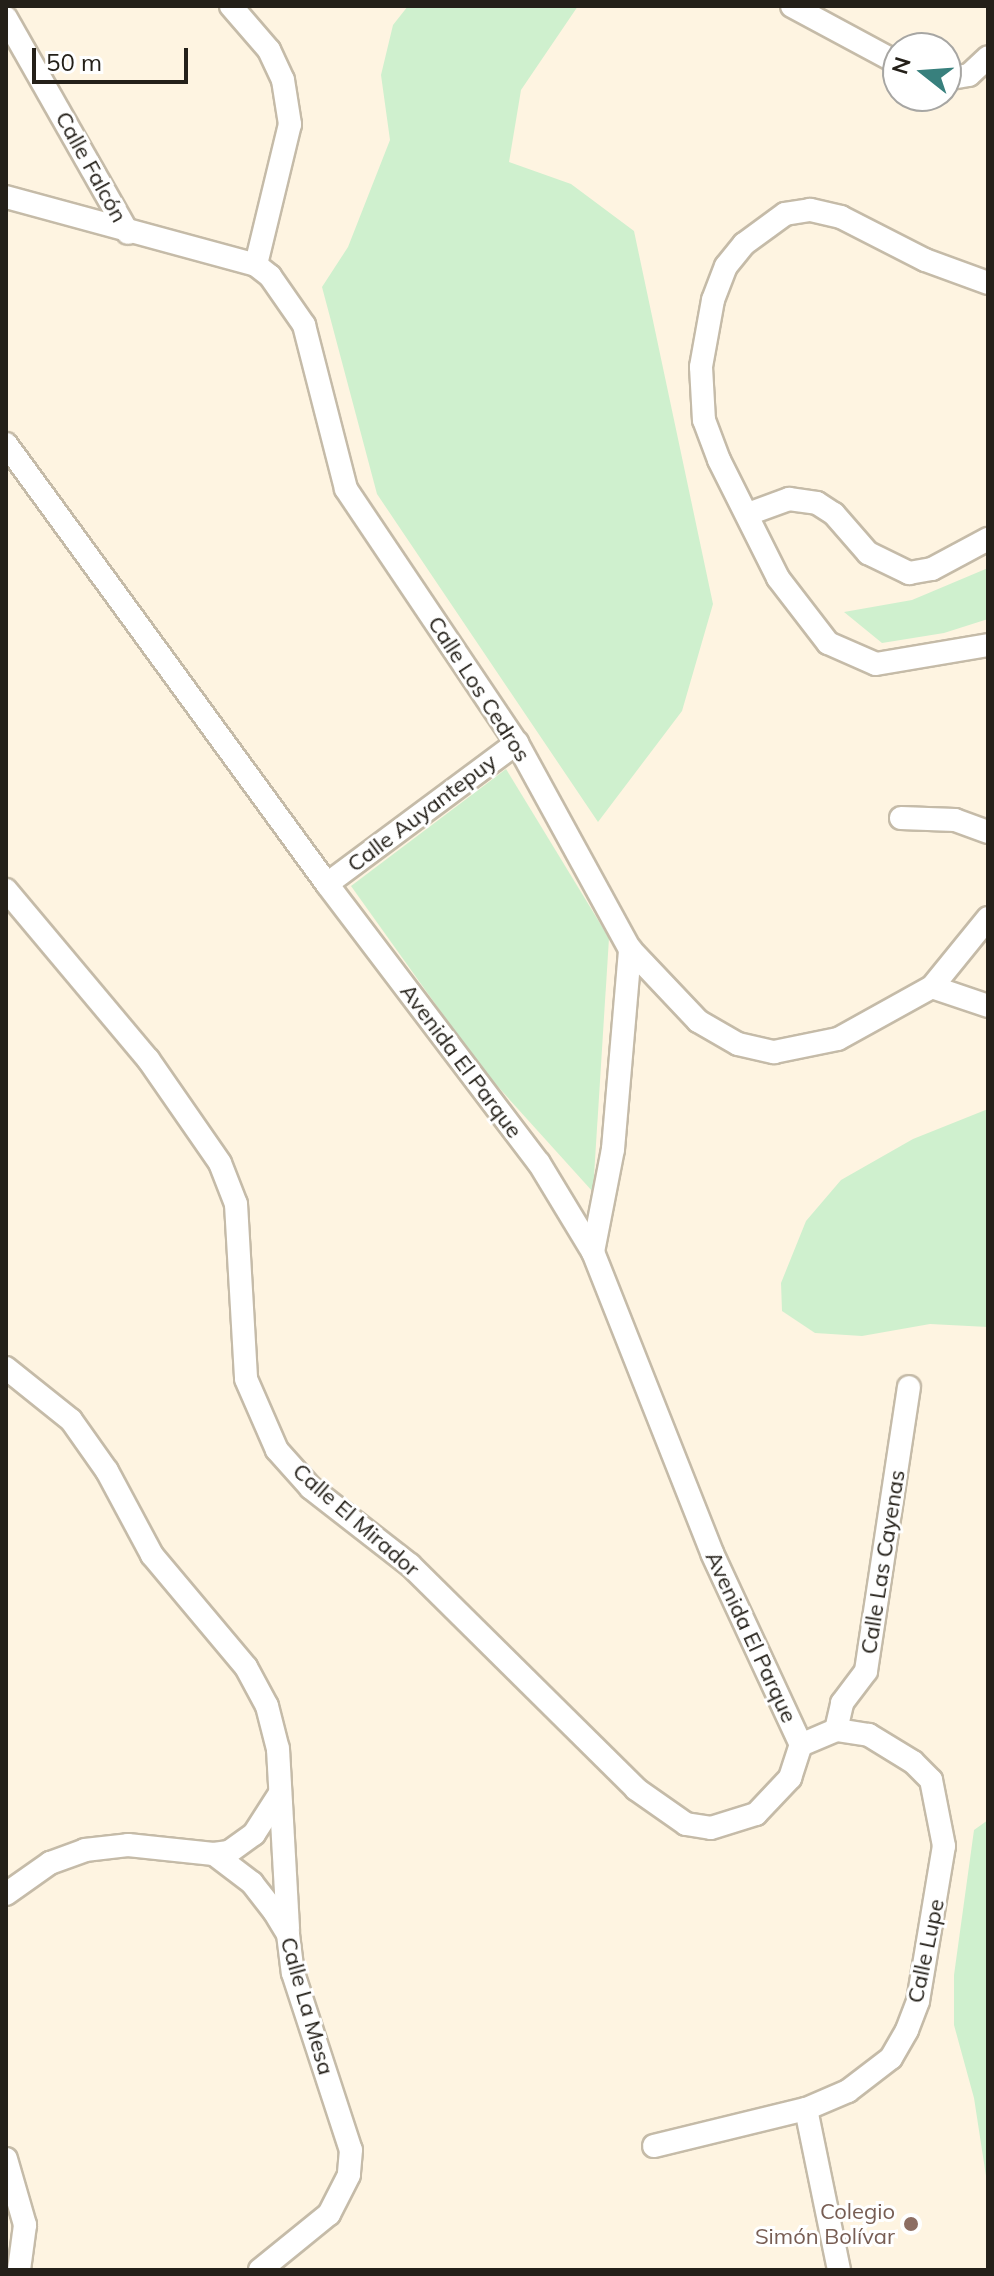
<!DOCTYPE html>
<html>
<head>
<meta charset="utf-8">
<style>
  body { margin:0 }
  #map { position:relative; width:994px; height:2276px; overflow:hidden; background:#fef4e1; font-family:Mulish,sans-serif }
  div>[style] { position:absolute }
  .green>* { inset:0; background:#cff0ce }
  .roads { filter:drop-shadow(2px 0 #c5bba8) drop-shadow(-2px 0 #c5bba8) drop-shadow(0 2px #c5bba8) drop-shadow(0 -2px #c5bba8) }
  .minor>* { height:22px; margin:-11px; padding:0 11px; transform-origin:11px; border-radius:11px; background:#fff }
  .dots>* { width:22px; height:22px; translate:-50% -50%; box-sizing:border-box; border:4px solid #fff; border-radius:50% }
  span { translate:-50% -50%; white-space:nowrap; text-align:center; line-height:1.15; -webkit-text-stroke:6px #fff; paint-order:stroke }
  .street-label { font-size:22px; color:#242019 }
  .education-label { font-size:22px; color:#785e54 }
  .right { translate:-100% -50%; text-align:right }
  .frame { position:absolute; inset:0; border:8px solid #242019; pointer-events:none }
  .north { position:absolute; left:882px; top:32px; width:80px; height:80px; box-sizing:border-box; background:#fff; border:2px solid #a7a6a3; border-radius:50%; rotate:287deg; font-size:22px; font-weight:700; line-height:32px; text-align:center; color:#242019 }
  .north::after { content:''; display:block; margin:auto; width:28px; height:36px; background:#38807d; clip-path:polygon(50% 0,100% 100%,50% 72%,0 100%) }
  .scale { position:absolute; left:32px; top:48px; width:156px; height:36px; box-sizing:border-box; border:4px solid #242019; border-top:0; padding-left:10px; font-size:24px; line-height:28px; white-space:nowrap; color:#242019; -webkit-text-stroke:6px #fff; paint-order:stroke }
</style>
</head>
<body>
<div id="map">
  <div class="green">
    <i style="clip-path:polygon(408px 6px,578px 6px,521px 90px,509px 162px,571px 184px,634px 231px,713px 604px,682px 711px,598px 822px,377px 494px,322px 287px,348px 247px,390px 140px,381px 75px,393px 25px)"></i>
    <i style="clip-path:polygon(988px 568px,988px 619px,944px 633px,882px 643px,844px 612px,912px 600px)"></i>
    <i style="clip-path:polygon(506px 769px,609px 938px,593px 1192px,481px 1068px,351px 886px)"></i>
    <i style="clip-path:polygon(988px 1109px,988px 1327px,930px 1324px,862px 1336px,815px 1333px,782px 1311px,781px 1283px,806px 1221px,841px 1180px,913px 1139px)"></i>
    <i style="clip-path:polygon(988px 1820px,988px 2189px,974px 2098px,954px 2025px,954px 1975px,974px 1830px)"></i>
  </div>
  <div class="roads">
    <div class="minor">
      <i style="left:231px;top:6px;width:58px;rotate:49.2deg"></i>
      <i style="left:269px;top:50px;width:33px;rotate:65deg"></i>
      <i style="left:283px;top:80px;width:45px;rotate:81deg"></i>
      <i style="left:290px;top:124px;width:145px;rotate:103.6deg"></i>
      <i style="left:792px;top:6px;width:120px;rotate:28.3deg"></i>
      <i style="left:6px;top:18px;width:247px;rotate:60.4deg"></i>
      <i style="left:946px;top:79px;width:23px;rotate:-10deg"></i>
      <i style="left:969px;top:75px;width:26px;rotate:-43deg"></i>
      <i style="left:6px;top:197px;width:259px;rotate:15.2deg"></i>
      <i style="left:256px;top:265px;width:18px;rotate:38deg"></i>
      <i style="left:270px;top:276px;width:60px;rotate:55.2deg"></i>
      <i style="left:304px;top:325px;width:169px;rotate:75.6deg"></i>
      <i style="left:346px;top:489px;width:306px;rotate:56.1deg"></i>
      <i style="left:517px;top:743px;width:235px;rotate:61.3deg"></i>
      <i style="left:630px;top:949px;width:99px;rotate:46.6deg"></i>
      <i style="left:698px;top:1021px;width:46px;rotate:29.9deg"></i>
      <i style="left:738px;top:1044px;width:37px;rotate:13deg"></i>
      <i style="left:774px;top:1052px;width:65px;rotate:-11.5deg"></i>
      <i style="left:838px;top:1039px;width:107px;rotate:-29deg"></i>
      <i style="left:932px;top:987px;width:89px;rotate:-50.9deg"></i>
      <i style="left:988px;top:283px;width:67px;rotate:-159.9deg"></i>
      <i style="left:925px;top:260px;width:94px;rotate:-152.9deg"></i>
      <i style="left:841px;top:217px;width:32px;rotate:-167deg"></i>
      <i style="left:810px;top:210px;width:25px;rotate:171deg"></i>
      <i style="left:785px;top:214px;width:51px;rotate:143.8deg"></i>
      <i style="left:744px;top:244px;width:28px;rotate:129deg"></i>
      <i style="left:726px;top:266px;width:36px;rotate:111deg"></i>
      <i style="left:713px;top:300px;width:68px;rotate:100.2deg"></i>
      <i style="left:701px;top:367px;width:53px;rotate:86.8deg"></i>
      <i style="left:704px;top:420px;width:43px;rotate:69.4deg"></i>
      <i style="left:719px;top:460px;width:132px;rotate:63.4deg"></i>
      <i style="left:778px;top:578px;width:82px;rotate:52.4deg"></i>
      <i style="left:828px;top:643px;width:52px;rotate:23.6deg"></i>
      <i style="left:876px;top:664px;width:114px;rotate:-9.6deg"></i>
      <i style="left:6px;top:444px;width:545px;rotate:53.89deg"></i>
      <i style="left:327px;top:884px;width:350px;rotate:52.8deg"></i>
      <i style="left:539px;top:1163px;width:104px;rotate:58.8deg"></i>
      <i style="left:593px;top:1252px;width:324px;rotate:68.4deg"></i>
      <i style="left:712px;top:1553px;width:212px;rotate:65.1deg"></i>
      <i style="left:748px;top:514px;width:44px;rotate:-20.1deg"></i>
      <i style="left:789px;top:499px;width:28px;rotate:8deg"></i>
      <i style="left:817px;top:503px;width:20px;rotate:33deg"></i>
      <i style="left:834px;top:514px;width:52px;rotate:48.9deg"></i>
      <i style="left:868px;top:553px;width:46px;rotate:26deg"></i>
      <i style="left:909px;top:573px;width:23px;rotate:-10deg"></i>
      <i style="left:932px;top:569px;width:64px;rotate:-28.2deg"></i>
      <i style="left:901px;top:818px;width:54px;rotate:2.1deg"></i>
      <i style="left:955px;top:820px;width:35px;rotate:20deg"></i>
      <i style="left:327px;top:884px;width:237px;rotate:-36.6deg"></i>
      <i style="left:6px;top:890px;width:221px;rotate:50deg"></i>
      <i style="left:148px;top:1059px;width:126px;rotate:55.3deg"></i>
      <i style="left:220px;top:1163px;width:44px;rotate:68.7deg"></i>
      <i style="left:236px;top:1204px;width:175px;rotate:86.7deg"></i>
      <i style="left:246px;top:1379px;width:77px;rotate:66.4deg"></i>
      <i style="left:277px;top:1450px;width:51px;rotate:48.2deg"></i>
      <i style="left:311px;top:1488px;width:125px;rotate:37.9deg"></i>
      <i style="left:410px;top:1565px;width:318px;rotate:44.7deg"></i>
      <i style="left:636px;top:1789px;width:61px;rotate:35deg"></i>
      <i style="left:686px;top:1824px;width:25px;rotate:9deg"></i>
      <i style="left:711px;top:1828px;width:47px;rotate:-17.3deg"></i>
      <i style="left:756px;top:1814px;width:50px;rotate:-46.6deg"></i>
      <i style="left:790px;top:1778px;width:35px;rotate:-72deg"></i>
      <i style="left:932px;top:987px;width:59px;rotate:18.7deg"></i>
      <i style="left:593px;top:1252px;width:105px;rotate:-79deg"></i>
      <i style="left:613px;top:1149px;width:201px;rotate:-85.1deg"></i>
      <i style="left:6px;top:1368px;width:83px;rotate:38.7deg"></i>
      <i style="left:71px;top:1420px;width:62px;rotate:54.8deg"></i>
      <i style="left:107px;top:1471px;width:95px;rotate:61.8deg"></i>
      <i style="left:152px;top:1555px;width:146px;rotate:50deg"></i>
      <i style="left:246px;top:1667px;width:44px;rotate:61.7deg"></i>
      <i style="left:267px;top:1706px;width:44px;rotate:75.7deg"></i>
      <i style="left:278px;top:1749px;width:180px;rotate:86.8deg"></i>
      <i style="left:836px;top:1730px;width:28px;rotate:-77deg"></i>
      <i style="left:842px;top:1703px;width:40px;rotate:-53deg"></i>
      <i style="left:866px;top:1671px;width:287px;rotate:-81.4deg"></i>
      <i style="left:214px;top:1854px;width:15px;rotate:-8deg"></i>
      <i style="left:229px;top:1852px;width:31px;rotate:-36deg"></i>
      <i style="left:254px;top:1834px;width:46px;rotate:-57.3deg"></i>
      <i style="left:6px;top:1894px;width:54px;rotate:-35.2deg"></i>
      <i style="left:50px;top:1863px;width:37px;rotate:-20deg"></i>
      <i style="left:85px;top:1850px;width:43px;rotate:-6.6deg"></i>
      <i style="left:128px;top:1845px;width:86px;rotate:6deg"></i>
      <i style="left:214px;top:1854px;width:48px;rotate:37.3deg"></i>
      <i style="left:252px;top:1883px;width:36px;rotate:52deg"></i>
      <i style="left:274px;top:1911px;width:27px;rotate:59deg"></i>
      <i style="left:288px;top:1934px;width:39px;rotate:83deg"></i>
      <i style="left:293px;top:1973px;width:186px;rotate:71.9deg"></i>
      <i style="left:351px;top:2150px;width:25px;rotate:95deg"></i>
      <i style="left:349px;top:2175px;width:44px;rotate:117.1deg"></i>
      <i style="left:329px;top:2214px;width:89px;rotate:140.9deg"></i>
      <i style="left:806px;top:2109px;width:164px;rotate:78.4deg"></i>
      <i style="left:654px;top:2146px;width:156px;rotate:-13.7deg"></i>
      <i style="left:806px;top:2109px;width:46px;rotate:-23.2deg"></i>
      <i style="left:848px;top:2091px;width:54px;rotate:-37.5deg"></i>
      <i style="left:891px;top:2058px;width:32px;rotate:-60deg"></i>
      <i style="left:907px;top:2030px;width:31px;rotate:-69deg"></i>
      <i style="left:918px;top:2001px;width:157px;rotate:-80.5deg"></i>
      <i style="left:944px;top:1846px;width:67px;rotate:-101.1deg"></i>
      <i style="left:931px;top:1780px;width:25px;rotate:-135deg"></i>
      <i style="left:913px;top:1762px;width:52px;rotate:-148.5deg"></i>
      <i style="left:869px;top:1735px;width:33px;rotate:-171deg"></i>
      <i style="left:836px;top:1730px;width:38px;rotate:157deg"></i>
      <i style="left:6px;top:2159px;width:69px;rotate:73.9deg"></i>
      <i style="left:25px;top:2225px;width:45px;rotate:97.6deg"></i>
    </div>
  </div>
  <div class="dots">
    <i style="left:911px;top:2224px;background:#8d6e63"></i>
  </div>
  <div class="street-label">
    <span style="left:91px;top:167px;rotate:61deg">Calle Falcón</span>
    <span style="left:479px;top:689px;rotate:57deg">Calle Los Cedros</span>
    <span style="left:422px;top:813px;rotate:-37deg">Calle Auyantepuy</span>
    <span style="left:461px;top:1061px;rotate:53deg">Avenida El Parque</span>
    <span style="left:356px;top:1520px;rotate:41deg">Calle El Mirador</span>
    <span style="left:883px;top:1562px;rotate:-81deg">Calle Las Cayenas</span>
    <span style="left:751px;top:1637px;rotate:65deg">Avenida El Parque</span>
    <span style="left:926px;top:1951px;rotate:-78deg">Calle Lupe</span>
    <span style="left:307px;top:2006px;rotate:74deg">Calle La Mesa</span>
  </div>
  <div class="education-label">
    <span class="right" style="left:895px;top:2224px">Colegio<br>Simón Bolívar</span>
  </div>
  <div class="frame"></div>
  <div class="north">N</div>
  <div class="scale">50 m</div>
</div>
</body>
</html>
